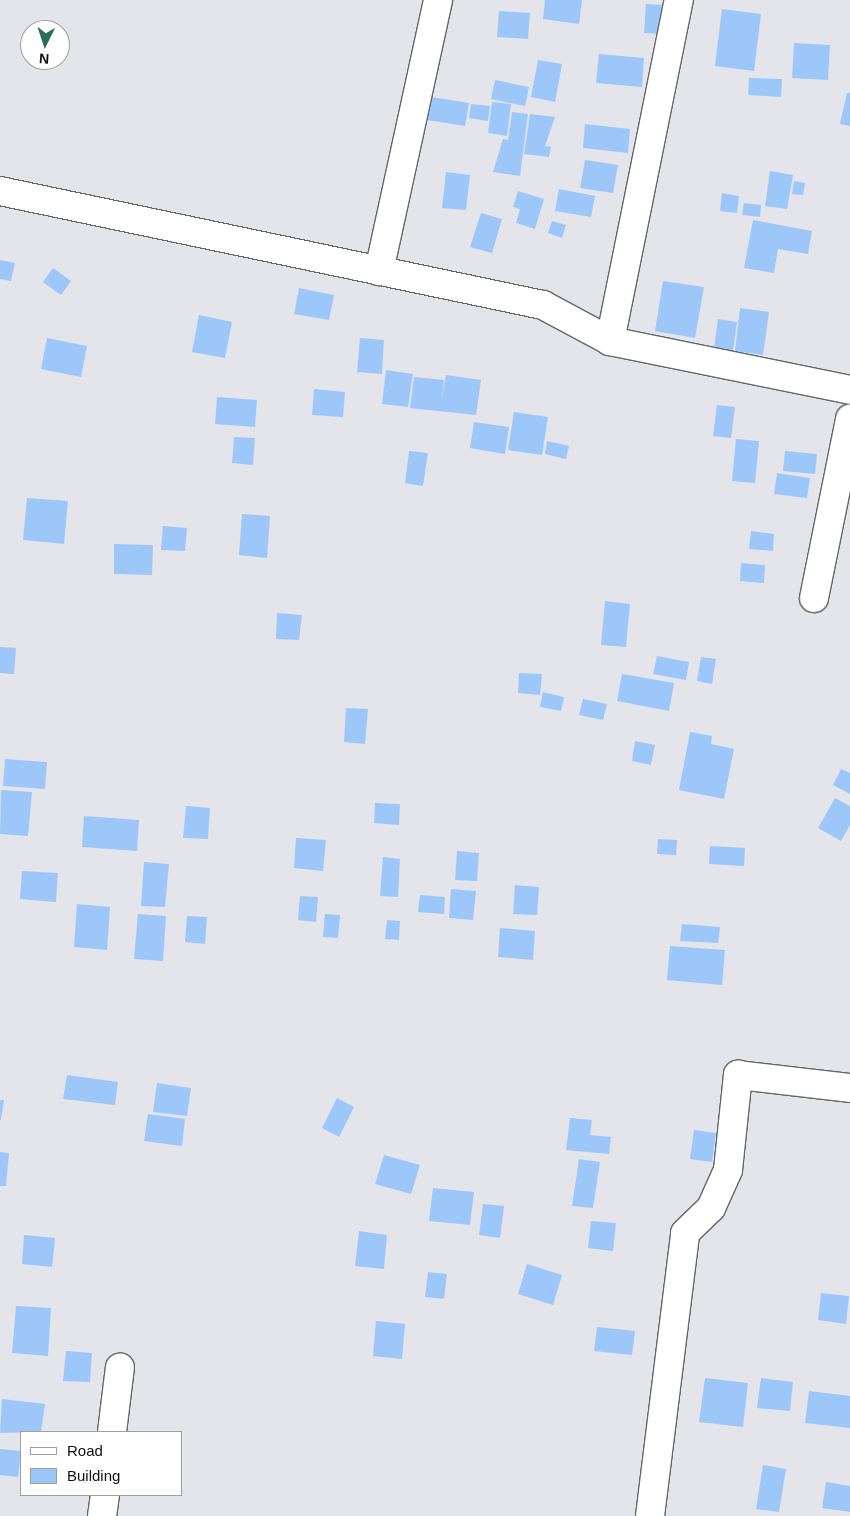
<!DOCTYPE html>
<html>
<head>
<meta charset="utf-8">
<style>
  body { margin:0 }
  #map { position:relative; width:850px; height:1516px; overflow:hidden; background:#e3e5eb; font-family:Arial,sans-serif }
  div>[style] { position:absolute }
  .building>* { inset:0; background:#9ec7f9 }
  .roads { filter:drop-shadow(1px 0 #63656a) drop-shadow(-1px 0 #63656a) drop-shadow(0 1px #63656a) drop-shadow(0 -1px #63656a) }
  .minor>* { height:28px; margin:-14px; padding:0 14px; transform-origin:14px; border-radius:14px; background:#fff }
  span { translate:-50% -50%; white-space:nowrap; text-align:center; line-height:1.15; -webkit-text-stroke:4.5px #fff; paint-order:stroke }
  .legend { position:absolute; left:20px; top:1431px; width:162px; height:65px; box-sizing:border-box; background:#fff; border:1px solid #9f9fa0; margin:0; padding:6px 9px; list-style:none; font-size:15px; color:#0f0f11 }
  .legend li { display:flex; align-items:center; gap:10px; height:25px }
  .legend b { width:25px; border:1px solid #9f9fa0 }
  .north { position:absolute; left:20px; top:20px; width:50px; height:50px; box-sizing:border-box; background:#fff; border:1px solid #9f9fa0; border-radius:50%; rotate:184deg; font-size:14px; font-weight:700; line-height:20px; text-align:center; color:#0f0f11 }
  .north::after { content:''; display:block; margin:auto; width:18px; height:22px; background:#2b6d5d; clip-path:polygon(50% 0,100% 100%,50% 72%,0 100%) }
</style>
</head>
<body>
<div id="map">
  <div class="building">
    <i style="clip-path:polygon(545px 0,582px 0,579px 24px,543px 19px)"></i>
    <i style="clip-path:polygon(646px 4px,663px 5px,661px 34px,644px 33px)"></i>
    <i style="clip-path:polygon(722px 9px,761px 14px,754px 71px,715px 66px)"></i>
    <i style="clip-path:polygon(499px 11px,530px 13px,528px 39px,497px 37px)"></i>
    <i style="clip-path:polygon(794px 43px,830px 45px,828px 80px,792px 78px)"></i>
    <i style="clip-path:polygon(599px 54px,644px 58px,642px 87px,596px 83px)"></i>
    <i style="clip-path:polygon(538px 60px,562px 64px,555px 102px,531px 97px)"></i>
    <i style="clip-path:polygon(749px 78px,782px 79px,781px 97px,748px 95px)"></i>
    <i style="clip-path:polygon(495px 80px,529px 87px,525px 106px,491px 99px)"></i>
    <i style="clip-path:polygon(847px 93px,850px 93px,850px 126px,840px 124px)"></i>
    <i style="clip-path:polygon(431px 97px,469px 103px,465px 126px,427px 120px)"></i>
    <i style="clip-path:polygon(492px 102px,511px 104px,507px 136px,488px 133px)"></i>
    <i style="clip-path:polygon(471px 104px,490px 106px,488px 121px,469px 118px)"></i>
    <i style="clip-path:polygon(512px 112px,528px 114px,520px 176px,493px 172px,503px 139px,508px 140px)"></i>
    <i style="clip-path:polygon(530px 114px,555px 117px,545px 146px,551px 147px,549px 157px,524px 154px)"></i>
    <i style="clip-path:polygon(585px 124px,630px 129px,628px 153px,583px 148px)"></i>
    <i style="clip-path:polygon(585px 160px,618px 165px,613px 193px,580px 188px)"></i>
    <i style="clip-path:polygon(770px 171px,793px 175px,787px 209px,765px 206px)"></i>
    <i style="clip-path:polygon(446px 172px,470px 175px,466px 210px,442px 208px)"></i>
    <i style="clip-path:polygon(794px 181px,805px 183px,803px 195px,792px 194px)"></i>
    <i style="clip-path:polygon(559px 189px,595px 196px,591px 217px,555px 211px)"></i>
    <i style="clip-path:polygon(518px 191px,544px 199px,535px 229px,516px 223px,520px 209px,513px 207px)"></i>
    <i style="clip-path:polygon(722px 193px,739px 196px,737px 213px,720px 211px)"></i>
    <i style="clip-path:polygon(744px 203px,761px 205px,760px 217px,742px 215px)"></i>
    <i style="clip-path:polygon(481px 213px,502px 219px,492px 253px,470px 247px)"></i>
    <i style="clip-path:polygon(753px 220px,812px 231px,808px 254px,778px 249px,774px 273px,744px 268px)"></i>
    <i style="clip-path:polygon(552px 221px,566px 225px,562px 238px,548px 233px)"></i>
    <i style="clip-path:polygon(0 260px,15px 263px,11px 281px,0 279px)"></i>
    <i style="clip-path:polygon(53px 268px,71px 281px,61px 295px,43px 282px)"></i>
    <i style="clip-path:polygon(663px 281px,704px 287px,695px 338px,655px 331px)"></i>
    <i style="clip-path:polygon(299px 288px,334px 295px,329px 320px,294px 314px)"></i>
    <i style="clip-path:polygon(740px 308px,769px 312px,763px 355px,735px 351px)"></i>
    <i style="clip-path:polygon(199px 315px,232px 322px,225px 358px,192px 352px)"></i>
    <i style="clip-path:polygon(718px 319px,737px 322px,732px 359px,713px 356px)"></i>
    <i style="clip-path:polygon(47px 338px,87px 346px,81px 377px,41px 369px)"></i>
    <i style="clip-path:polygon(360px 338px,384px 340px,382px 374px,357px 372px)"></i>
    <i style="clip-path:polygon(386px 370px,413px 374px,408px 407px,382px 404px)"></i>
    <i style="clip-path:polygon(446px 375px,481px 380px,476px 415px,410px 408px,414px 377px,444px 380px,442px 400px)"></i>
    <i style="clip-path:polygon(314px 389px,345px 392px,343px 417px,312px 415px)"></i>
    <i style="clip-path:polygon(217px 397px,257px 400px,255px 427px,215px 424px)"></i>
    <i style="clip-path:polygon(717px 405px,735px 407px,731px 438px,713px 436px)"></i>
    <i style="clip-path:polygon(514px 412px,548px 417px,542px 455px,508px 450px)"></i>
    <i style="clip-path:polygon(474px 422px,509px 427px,505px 454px,470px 448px)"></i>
    <i style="clip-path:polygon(234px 437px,255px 438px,253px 465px,232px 463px)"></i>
    <i style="clip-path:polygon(736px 439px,759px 441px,755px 483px,732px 481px)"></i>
    <i style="clip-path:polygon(547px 441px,569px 446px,566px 459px,545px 454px)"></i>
    <i style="clip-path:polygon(409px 451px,428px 453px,423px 486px,405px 483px)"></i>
    <i style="clip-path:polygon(785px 451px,817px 454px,815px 474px,783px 471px)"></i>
    <i style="clip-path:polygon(777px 473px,810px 478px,807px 498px,774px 494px)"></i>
    <i style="clip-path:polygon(27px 498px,68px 501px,64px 544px,23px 540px)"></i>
    <i style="clip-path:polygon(242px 514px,270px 516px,267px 558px,239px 555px)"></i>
    <i style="clip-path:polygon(163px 526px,187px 528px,185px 551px,161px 550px)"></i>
    <i style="clip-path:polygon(751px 531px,774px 534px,773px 551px,749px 549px)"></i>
    <i style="clip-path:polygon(114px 544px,153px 545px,152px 575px,114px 574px)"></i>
    <i style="clip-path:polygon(741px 563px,765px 565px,764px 583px,740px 581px)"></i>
    <i style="clip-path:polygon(605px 601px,630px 604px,626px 647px,601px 645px)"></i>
    <i style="clip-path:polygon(277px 613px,302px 615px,299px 640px,276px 639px)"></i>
    <i style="clip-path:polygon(0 647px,16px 648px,14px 674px,0 673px)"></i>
    <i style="clip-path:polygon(657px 656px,689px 662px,686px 680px,653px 674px)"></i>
    <i style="clip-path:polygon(701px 657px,716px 659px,712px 684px,697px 681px)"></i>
    <i style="clip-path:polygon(519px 673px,542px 674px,540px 695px,518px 693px)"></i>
    <i style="clip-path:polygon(622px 674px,674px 683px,669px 711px,617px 701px)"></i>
    <i style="clip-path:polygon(543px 692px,564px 697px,561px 711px,540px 707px)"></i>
    <i style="clip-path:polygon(583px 699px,607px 704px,603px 720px,579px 715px)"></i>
    <i style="clip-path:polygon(346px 708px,368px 709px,365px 744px,344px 742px)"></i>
    <i style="clip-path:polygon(690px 732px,712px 736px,711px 744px,734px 749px,724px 799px,679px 790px)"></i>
    <i style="clip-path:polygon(635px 741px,655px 745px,651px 765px,632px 761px)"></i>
    <i style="clip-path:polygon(5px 759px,47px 762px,45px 789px,3px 786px)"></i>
    <i style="clip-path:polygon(841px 769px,850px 773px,850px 794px,833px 785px)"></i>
    <i style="clip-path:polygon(1px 790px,32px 792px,28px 836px,0 834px)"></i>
    <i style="clip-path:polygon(835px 798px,850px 806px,850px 825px,841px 841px,818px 828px)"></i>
    <i style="clip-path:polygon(375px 803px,400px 804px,399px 825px,374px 823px)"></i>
    <i style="clip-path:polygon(186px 806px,210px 808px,208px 839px,183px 838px)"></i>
    <i style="clip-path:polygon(84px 816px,139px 820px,137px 851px,82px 847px)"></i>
    <i style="clip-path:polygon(296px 838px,326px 840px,323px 871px,294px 868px)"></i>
    <i style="clip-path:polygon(658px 839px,677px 840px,676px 855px,657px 854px)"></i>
    <i style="clip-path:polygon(710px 846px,745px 848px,744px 866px,709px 864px)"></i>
    <i style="clip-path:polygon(457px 851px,479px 853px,477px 881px,455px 880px)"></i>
    <i style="clip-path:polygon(383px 857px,400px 859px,398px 897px,380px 896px)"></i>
    <i style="clip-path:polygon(144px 862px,169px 864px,165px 907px,141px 906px)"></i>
    <i style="clip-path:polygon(22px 871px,58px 873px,56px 902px,20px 899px)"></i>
    <i style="clip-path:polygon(515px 885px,539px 887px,537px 915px,513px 914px)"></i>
    <i style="clip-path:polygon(451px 889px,476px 891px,473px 920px,449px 918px)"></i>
    <i style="clip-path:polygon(420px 895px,445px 897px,444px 914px,418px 912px)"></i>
    <i style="clip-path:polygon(300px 896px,318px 897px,316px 922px,298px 920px)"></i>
    <i style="clip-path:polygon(77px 904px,110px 907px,107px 950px,74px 947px)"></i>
    <i style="clip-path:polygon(138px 914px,166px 916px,163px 961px,134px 959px)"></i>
    <i style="clip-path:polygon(325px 914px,340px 915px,338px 938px,323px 937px)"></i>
    <i style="clip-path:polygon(187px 916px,207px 917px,205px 944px,185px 942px)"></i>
    <i style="clip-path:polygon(387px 920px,400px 921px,399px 940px,385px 939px)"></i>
    <i style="clip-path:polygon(682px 924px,720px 927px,718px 943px,680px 941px)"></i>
    <i style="clip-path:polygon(500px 928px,535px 931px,533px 960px,498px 957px)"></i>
    <i style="clip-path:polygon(670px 946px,725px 950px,722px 985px,667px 980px)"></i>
    <i style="clip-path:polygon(67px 1075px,118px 1082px,115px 1105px,63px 1099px)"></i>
    <i style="clip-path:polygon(157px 1083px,191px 1088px,187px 1116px,153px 1112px)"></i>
    <i style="clip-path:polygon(337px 1098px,354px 1107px,339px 1137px,322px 1128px)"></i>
    <i style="clip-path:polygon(0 1100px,4px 1100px,1px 1120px,0 1120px)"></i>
    <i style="clip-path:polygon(148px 1114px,185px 1119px,182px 1146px,144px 1141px)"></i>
    <i style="clip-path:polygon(570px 1118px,592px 1120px,590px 1135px,611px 1137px,609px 1154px,566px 1150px)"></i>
    <i style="clip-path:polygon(694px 1130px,716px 1133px,712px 1162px,690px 1159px)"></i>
    <i style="clip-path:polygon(0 1152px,9px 1153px,6px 1186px,0 1186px)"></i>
    <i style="clip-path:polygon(384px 1155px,420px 1165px,411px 1194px,375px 1184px)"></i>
    <i style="clip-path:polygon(579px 1159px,600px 1162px,593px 1208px,572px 1206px)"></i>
    <i style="clip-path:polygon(433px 1188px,474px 1192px,470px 1225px,429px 1221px)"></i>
    <i style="clip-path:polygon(483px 1204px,504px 1206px,500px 1238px,479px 1235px)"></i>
    <i style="clip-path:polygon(591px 1221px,616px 1223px,613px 1251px,588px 1248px)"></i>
    <i style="clip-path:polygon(359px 1231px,387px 1235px,384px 1269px,355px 1266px)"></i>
    <i style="clip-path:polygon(24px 1235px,55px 1238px,52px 1267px,22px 1264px)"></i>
    <i style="clip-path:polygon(527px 1264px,562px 1275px,553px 1305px,518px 1294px)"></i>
    <i style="clip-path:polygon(428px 1272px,447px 1274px,444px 1299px,425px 1297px)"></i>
    <i style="clip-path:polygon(821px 1293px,849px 1296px,846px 1324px,818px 1320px)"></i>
    <i style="clip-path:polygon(16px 1306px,51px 1308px,48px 1356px,12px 1353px)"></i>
    <i style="clip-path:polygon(376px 1321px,405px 1324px,402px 1359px,373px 1356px)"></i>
    <i style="clip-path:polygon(597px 1327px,635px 1331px,632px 1355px,594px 1351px)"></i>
    <i style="clip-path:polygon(66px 1351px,92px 1353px,90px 1382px,63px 1381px)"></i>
    <i style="clip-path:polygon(705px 1378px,748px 1383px,743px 1427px,699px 1422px)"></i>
    <i style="clip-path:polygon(761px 1378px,793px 1382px,790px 1411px,757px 1408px)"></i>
    <i style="clip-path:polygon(809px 1391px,850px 1396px,850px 1428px,805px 1423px)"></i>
    <i style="clip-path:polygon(2px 1399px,45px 1404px,41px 1432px,0 1433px)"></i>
    <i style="clip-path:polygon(0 1449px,21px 1451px,18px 1477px,0 1475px)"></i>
    <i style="clip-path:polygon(763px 1465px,786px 1469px,779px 1512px,756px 1509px)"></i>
    <i style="clip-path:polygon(826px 1482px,850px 1486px,850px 1512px,822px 1508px)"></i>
  </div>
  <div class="roads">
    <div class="minor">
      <i style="left:0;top:191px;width:555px;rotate:11.86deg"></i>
      <i style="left:543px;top:305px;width:76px;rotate:28.2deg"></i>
      <i style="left:610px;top:341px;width:245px;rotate:11.5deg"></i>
      <i style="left:379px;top:271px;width:277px;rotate:-77.7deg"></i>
      <i style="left:610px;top:341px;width:348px;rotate:-78.6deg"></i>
      <i style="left:814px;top:598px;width:183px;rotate:-78.6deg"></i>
      <i style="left:112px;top:1432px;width:65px;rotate:-83deg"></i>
      <i style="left:102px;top:1516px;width:21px;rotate:-82deg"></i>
      <i style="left:650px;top:1516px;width:285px;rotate:-82.9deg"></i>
      <i style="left:685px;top:1233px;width:36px;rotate:-44deg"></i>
      <i style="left:711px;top:1208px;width:42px;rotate:-65.9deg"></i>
      <i style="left:728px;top:1170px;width:96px;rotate:-84deg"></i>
      <i style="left:738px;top:1075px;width:113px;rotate:6.6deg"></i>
    </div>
  </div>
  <ul class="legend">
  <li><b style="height:6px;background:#fff"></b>Road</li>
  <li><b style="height:14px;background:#9ec7f9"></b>Building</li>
  </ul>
  <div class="north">N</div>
</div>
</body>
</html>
